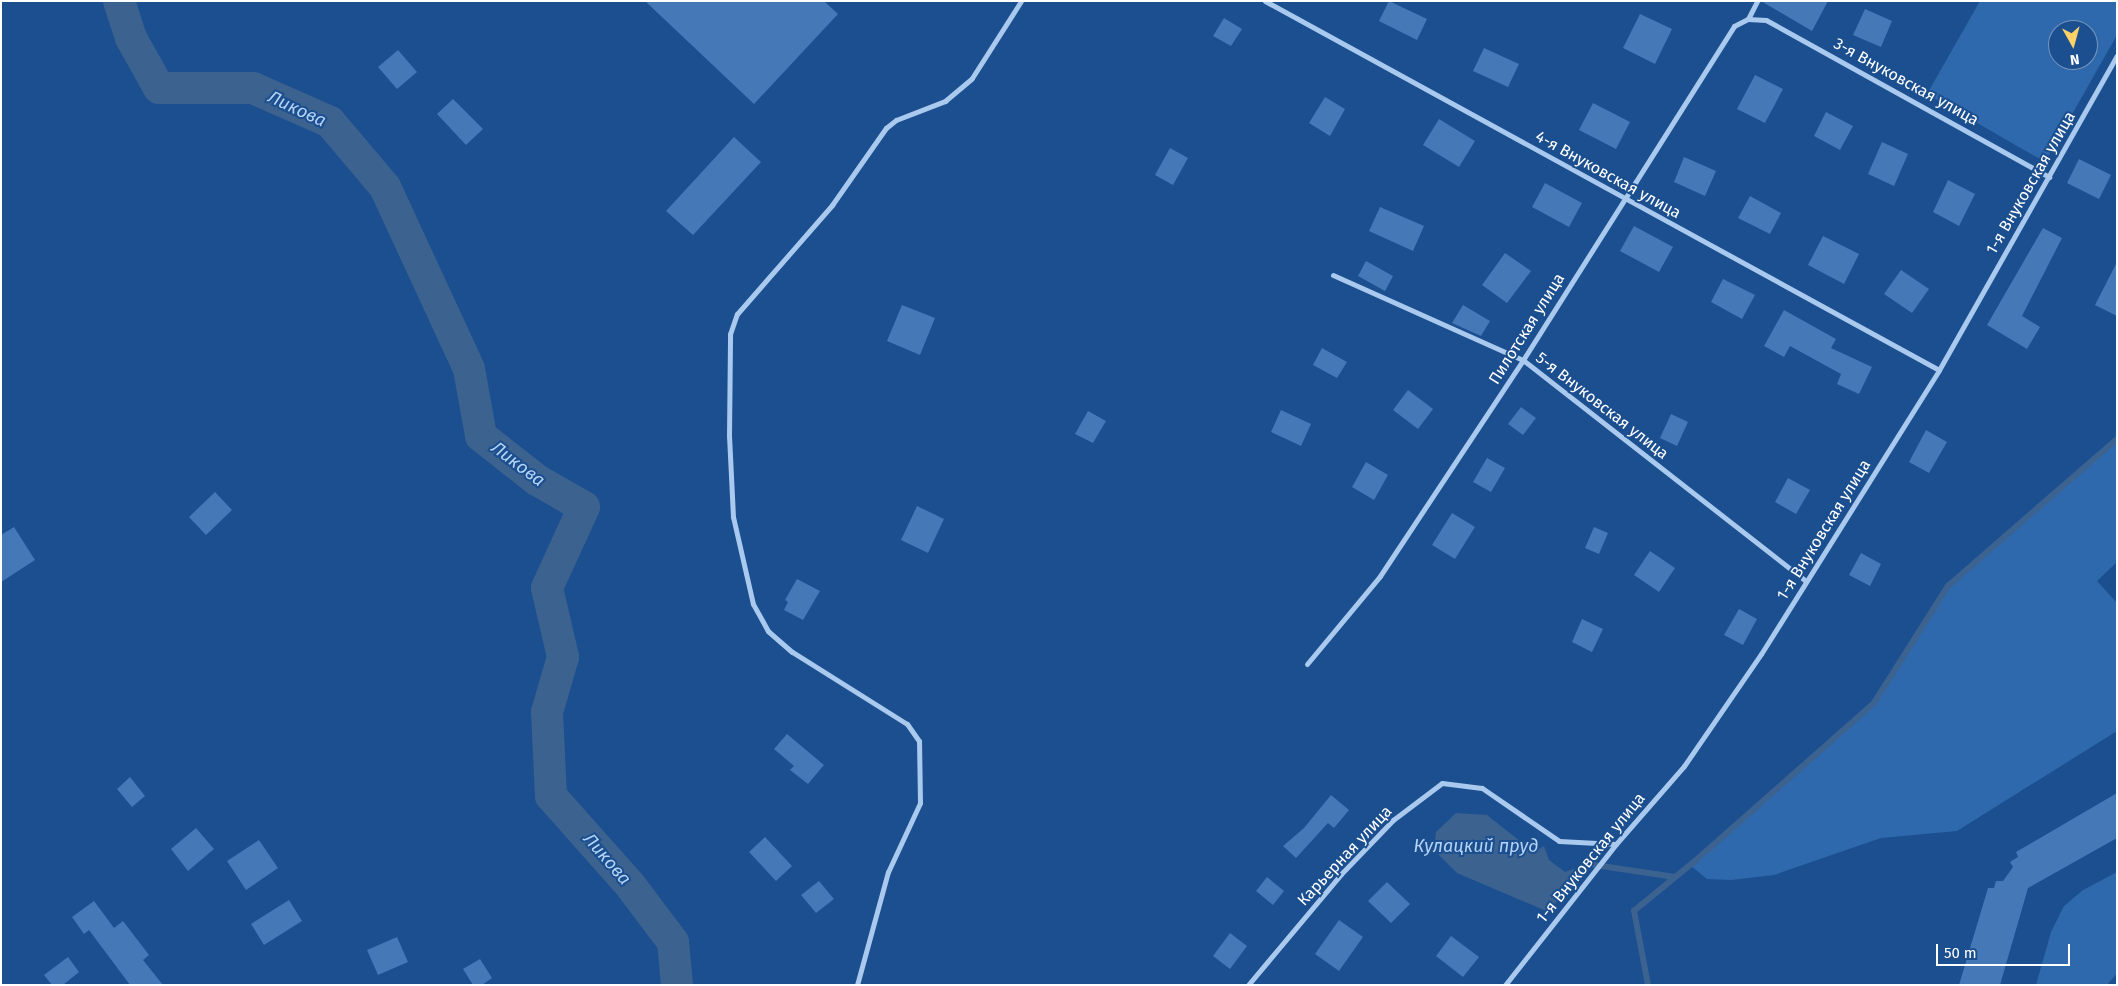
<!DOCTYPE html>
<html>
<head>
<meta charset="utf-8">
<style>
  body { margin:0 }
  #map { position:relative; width:2118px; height:986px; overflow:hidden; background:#1b4f8f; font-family:"Fira Sans",sans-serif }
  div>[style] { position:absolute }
  .green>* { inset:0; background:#2e69ad }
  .water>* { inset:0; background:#3c6290 }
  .stream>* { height:5.5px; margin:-2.75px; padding:0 2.75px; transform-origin:2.75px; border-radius:2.75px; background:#3c6290 }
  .river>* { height:32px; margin:-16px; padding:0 16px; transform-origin:16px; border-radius:16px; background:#3c6290 }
  .building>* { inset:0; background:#4478b7 }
  .street>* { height:5px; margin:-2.5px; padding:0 2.5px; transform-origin:2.5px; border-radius:2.5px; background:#a9c9ee }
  span { translate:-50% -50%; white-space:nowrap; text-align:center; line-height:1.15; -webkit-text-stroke:4px #1b4f8f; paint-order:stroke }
  .street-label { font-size:16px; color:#fff }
  .water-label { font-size:18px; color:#b5d3f5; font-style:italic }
  .frame { position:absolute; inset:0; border:2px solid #fff; pointer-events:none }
  .north { position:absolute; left:2048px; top:20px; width:50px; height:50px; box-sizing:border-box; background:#1b4f8f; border:1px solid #7695bc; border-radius:50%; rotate:173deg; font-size:14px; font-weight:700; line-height:20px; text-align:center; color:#fff }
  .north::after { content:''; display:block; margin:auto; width:18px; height:22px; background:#ffd166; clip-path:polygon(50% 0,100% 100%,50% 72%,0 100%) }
  .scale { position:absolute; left:1936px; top:944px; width:134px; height:22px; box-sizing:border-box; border:2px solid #fff; border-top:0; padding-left:6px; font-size:15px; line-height:18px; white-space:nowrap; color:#fff; -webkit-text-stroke:4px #1b4f8f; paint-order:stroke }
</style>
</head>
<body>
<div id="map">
  <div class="green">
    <i style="clip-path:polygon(evenodd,1980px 1px,2117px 1px,2117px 35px,2045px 162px,1927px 94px,1980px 1px,2058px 30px,2088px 30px,2088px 60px,2058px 60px,2058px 30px)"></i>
    <i style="clip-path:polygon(2117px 439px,2117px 562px,2097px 581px,2117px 603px,2117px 731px,1957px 831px,1881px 838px,1774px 875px,1731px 880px,1707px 879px,1691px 866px,1874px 703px,1948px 586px)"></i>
    <i style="clip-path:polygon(2117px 872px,2117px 973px,2107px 985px,2036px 985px,2051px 932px,2064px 906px,2083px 890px)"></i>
  </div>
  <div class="water">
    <i style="clip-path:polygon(1456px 813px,1487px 815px,1534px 852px,1544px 846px,1549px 860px,1565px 872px,1588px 864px,1579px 883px,1546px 911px,1457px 873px,1434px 850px,1436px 832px)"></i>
  </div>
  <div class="stream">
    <i style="left:1588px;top:864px;width:88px;rotate:8.5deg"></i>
    <i style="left:1648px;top:985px;width:75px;rotate:-100.7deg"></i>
    <i style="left:1634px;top:911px;width:79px;rotate:-39.3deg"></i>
    <i style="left:1695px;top:861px;width:239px;rotate:-41.4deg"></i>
    <i style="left:1874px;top:703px;width:138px;rotate:-57.7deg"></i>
    <i style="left:1948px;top:586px;width:224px;rotate:-41deg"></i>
  </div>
  <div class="river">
    <i style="left:119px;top:1px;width:39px;rotate:72deg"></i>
    <i style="left:131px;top:38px;width:57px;rotate:60.8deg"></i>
    <i style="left:159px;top:88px;width:94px"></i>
    <i style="left:253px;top:88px;width:84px;rotate:23.8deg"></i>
    <i style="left:330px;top:122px;width:85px;rotate:49.8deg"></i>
    <i style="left:385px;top:187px;width:200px;rotate:65.2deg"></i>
    <i style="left:469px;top:369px;width:68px;rotate:79.8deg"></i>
    <i style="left:481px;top:436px;width:71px;rotate:38.2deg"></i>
    <i style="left:537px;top:480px;width:54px;rotate:29.9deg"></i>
    <i style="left:584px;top:507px;width:89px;rotate:114.6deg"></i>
    <i style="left:547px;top:588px;width:71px;rotate:76.9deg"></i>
    <i style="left:563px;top:657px;width:57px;rotate:106.2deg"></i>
    <i style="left:547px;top:712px;width:84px;rotate:87.3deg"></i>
    <i style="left:551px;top:796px;width:119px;rotate:48.4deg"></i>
    <i style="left:630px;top:885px;width:71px;rotate:53deg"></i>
    <i style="left:673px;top:942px;width:43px;rotate:84.7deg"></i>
  </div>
  <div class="building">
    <i style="clip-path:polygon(645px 1px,824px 1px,838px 14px,754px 104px)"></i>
    <i style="clip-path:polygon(1389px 1px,1427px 19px,1417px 40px,1379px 21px)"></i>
    <i style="clip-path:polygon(1761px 1px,1828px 1px,1812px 31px)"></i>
    <i style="clip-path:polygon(1865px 9px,1892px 21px,1881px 47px,1853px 35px)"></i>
    <i style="clip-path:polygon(1640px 14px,1672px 29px,1655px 64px,1623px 48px)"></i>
    <i style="clip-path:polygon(1224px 18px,1242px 29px,1231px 46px,1213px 36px)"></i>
    <i style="clip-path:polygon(1484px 48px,1519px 64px,1508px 87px,1473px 71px)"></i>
    <i style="clip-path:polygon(398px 50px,417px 72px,397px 89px,378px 67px)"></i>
    <i style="clip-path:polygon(1755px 75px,1783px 89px,1765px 123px,1737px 109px)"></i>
    <i style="clip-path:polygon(1325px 97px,1345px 109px,1330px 136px,1309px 123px)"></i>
    <i style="clip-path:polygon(453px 99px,483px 129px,466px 145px,437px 114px)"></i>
    <i style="clip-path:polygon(1593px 103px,1630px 122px,1616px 149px,1579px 130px)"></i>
    <i style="clip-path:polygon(1826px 112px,1853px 126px,1840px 150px,1814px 136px)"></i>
    <i style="clip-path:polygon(1439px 119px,1475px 141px,1459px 167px,1423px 145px)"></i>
    <i style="clip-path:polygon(734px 137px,761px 162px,693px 235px,666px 211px)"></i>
    <i style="clip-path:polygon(1882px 142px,1908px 154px,1894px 186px,1868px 174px)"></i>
    <i style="clip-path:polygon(1170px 148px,1188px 158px,1173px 185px,1155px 175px)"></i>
    <i style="clip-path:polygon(1684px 157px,1716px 171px,1705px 196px,1674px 182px)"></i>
    <i style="clip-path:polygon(2079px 159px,2111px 175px,2099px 199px,2067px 183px)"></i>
    <i style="clip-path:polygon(1948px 180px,1975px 194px,1959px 226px,1933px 212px)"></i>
    <i style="clip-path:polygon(1545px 183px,1582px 203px,1569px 227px,1532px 207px)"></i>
    <i style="clip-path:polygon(1750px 196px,1781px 213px,1770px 234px,1738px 218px)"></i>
    <i style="clip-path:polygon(1380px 207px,1424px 226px,1413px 251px,1369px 231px)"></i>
    <i style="clip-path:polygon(1634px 226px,1673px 247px,1659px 272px,1620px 251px)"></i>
    <i style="clip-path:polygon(2043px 228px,2062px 238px,2022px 316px,2040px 327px,2027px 349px,1987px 325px)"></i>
    <i style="clip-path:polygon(1823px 236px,1859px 254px,1844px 284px,1808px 265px)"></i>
    <i style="clip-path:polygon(1505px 253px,1531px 271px,1507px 303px,1482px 285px)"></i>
    <i style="clip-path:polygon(1366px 261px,1393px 276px,1385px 291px,1358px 276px)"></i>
    <i style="clip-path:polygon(2117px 262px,2117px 316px,2095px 305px)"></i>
    <i style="clip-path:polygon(1901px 270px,1929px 289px,1912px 313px,1884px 294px)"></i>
    <i style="clip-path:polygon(1723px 279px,1755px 295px,1742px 319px,1711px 302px)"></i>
    <i style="clip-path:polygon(902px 305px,935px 318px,920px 355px,887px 341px)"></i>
    <i style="clip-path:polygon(1463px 305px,1490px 321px,1481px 336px,1452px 323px)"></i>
    <i style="clip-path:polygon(1784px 310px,1836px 339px,1831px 348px,1872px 367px,1859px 394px,1837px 384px,1841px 374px,1790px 346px,1784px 357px,1764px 346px)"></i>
    <i style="clip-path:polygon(1322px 348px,1347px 362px,1337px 378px,1313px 365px)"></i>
    <i style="clip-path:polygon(1408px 390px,1433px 409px,1418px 429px,1393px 410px)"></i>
    <i style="clip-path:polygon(1521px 407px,1536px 418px,1523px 435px,1508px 424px)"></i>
    <i style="clip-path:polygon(1281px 410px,1311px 424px,1301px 446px,1271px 432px)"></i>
    <i style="clip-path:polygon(1088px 411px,1106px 421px,1093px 443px,1075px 434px)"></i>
    <i style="clip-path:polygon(1671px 414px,1688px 422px,1677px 446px,1660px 438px)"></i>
    <i style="clip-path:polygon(1926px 430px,1947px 442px,1929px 473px,1909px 462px)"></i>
    <i style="clip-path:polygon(1487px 458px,1505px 468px,1491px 492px,1473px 482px)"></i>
    <i style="clip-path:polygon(1366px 462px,1388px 475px,1374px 500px,1352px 487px)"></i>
    <i style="clip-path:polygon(1788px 478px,1810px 490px,1796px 514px,1775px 502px)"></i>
    <i style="clip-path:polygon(215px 492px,232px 510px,206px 535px,189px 517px)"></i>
    <i style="clip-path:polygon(917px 506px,944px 519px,928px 553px,901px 540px)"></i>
    <i style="clip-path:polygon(1452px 513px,1475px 527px,1455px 559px,1432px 545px)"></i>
    <i style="clip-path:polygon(14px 527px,35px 560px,1px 582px,1px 535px)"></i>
    <i style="clip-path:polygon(1594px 527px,1608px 533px,1599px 554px,1585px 548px)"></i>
    <i style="clip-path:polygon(1650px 551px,1675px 568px,1659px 592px,1634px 575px)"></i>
    <i style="clip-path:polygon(1861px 553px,1881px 564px,1870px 586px,1849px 575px)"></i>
    <i style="clip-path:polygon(797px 579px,820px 591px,803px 620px,784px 610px,788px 602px,785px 600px)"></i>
    <i style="clip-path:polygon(1739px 609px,1757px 619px,1743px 645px,1724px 635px)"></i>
    <i style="clip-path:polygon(1582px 619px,1603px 629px,1592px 652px,1572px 642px)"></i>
    <i style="clip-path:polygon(787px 734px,824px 765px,808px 784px,790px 770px,794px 766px,774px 749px)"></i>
    <i style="clip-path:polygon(130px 777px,145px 796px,132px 807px,117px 789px)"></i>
    <i style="clip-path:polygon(2117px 793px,2117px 838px,2028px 888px,2000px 985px,1959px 985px,1988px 888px,1994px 888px,1996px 881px,2003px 881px,2013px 867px,2010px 862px,2018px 857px,2016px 852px)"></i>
    <i style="clip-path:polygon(1331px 795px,1349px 810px,1334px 828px,1328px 823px,1296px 858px,1283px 846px,1304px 828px)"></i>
    <i style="clip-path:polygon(196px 828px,214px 849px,188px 871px,171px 849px)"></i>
    <i style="clip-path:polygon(765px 837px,792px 866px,776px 881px,749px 852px)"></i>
    <i style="clip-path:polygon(259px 840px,278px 868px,246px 890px,227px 861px)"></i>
    <i style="clip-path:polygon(1267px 877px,1284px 891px,1273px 905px,1256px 891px)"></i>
    <i style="clip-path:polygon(819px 881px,834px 899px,816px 913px,801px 895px)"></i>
    <i style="clip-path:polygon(1387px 882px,1410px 904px,1391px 923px,1368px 901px)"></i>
    <i style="clip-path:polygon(289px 900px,302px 921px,264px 945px,251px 924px)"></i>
    <i style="clip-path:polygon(94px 901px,114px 928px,123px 921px,149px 955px,143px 960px,163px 985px,130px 985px,89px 930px,84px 934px,72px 917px)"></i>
    <i style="clip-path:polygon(1339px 920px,1363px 937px,1339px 971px,1315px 954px)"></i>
    <i style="clip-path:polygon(1230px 933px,1247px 946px,1230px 969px,1213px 956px)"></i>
    <i style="clip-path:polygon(1451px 936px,1479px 957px,1463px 977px,1436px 956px)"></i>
    <i style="clip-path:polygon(397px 937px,408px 962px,378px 975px,367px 950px)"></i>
    <i style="clip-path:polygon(68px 957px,79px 972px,63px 985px,52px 985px,44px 975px)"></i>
    <i style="clip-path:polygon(480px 959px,492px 978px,482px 985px,473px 985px,463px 969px)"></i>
  </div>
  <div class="street">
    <i style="left:1265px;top:1px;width:768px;rotate:28.7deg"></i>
    <i style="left:1748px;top:19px;width:18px;rotate:3deg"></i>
    <i style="left:1766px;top:20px;width:324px;rotate:29deg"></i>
    <i style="left:1333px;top:275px;width:208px;rotate:24.1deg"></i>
    <i style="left:1523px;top:360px;width:359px;rotate:38deg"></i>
    <i style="left:1307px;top:664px;width:114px;rotate:-50.3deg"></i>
    <i style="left:1380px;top:576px;width:259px;rotate:-56.5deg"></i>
    <i style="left:1523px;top:360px;width:395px;rotate:-57.7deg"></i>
    <i style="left:1734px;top:26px;width:16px;rotate:-27deg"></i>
    <i style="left:1748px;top:19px;width:20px;rotate:-63deg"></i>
    <i style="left:857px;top:985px;width:117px;rotate:-74.7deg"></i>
    <i style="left:888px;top:872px;width:76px;rotate:-65.1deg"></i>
    <i style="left:920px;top:803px;width:62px;rotate:-90.9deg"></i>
    <i style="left:919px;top:741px;width:21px;rotate:-125deg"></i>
    <i style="left:907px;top:724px;width:136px;rotate:-147.9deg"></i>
    <i style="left:792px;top:652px;width:32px;rotate:-139deg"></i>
    <i style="left:768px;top:631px;width:31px;rotate:-119deg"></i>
    <i style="left:753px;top:604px;width:89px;rotate:-102.9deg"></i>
    <i style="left:733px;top:517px;width:81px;rotate:-92.8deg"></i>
    <i style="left:729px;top:436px;width:102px;rotate:-89.4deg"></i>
    <i style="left:730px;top:334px;width:21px;rotate:-71deg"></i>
    <i style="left:737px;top:314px;width:145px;rotate:-48.9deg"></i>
    <i style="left:832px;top:205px;width:94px;rotate:-55deg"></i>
    <i style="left:886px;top:128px;width:13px;rotate:-39deg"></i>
    <i style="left:896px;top:120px;width:53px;rotate:-21.2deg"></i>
    <i style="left:945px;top:101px;width:35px;rotate:-40deg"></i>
    <i style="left:972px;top:78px;width:91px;rotate:-57.5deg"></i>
    <i style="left:1248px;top:985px;width:145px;rotate:-50deg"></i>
    <i style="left:1341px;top:874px;width:75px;rotate:-46.1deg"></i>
    <i style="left:1393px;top:820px;width:61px;rotate:-37.1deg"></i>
    <i style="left:1442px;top:783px;width:40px;rotate:7.1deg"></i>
    <i style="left:1482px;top:788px;width:93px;rotate:34.5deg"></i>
    <i style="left:1559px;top:841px;width:57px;rotate:3deg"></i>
    <i style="left:1505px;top:985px;width:179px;rotate:-51.8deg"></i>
    <i style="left:1616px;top:844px;width:103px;rotate:-48.9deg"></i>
    <i style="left:1684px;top:766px;width:136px;rotate:-55.5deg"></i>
    <i style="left:1761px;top:654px;width:335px;rotate:-57.9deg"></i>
    <i style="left:1939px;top:370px;width:361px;rotate:-60.5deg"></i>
  </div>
  <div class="street-label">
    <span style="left:1906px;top:82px;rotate:29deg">3-я Внуковская улица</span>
    <span style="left:1608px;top:175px;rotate:29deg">4-я Внуковская улица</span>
    <span style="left:2031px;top:183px;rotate:-60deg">1-я Внуковская улица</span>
    <span style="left:1527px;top:329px;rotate:-58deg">Пилотская улица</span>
    <span style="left:1602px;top:406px;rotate:38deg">5-я Внуковская улица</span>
    <span style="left:1824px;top:530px;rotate:-58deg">1-я Внуковская улица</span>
    <span style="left:1345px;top:856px;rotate:-47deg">Карьерная улица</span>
    <span style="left:1591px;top:858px;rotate:-51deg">1-я Внуковская улица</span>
  </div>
  <div class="water-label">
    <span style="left:297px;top:109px;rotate:25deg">Ликова</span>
    <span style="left:518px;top:464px;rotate:37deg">Ликова</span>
    <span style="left:1476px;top:846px">Кулацкий пруд</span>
    <span style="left:607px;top:859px;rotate:49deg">Ликова</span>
  </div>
  <div class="frame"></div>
  <div class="north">N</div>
  <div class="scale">50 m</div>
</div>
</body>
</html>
